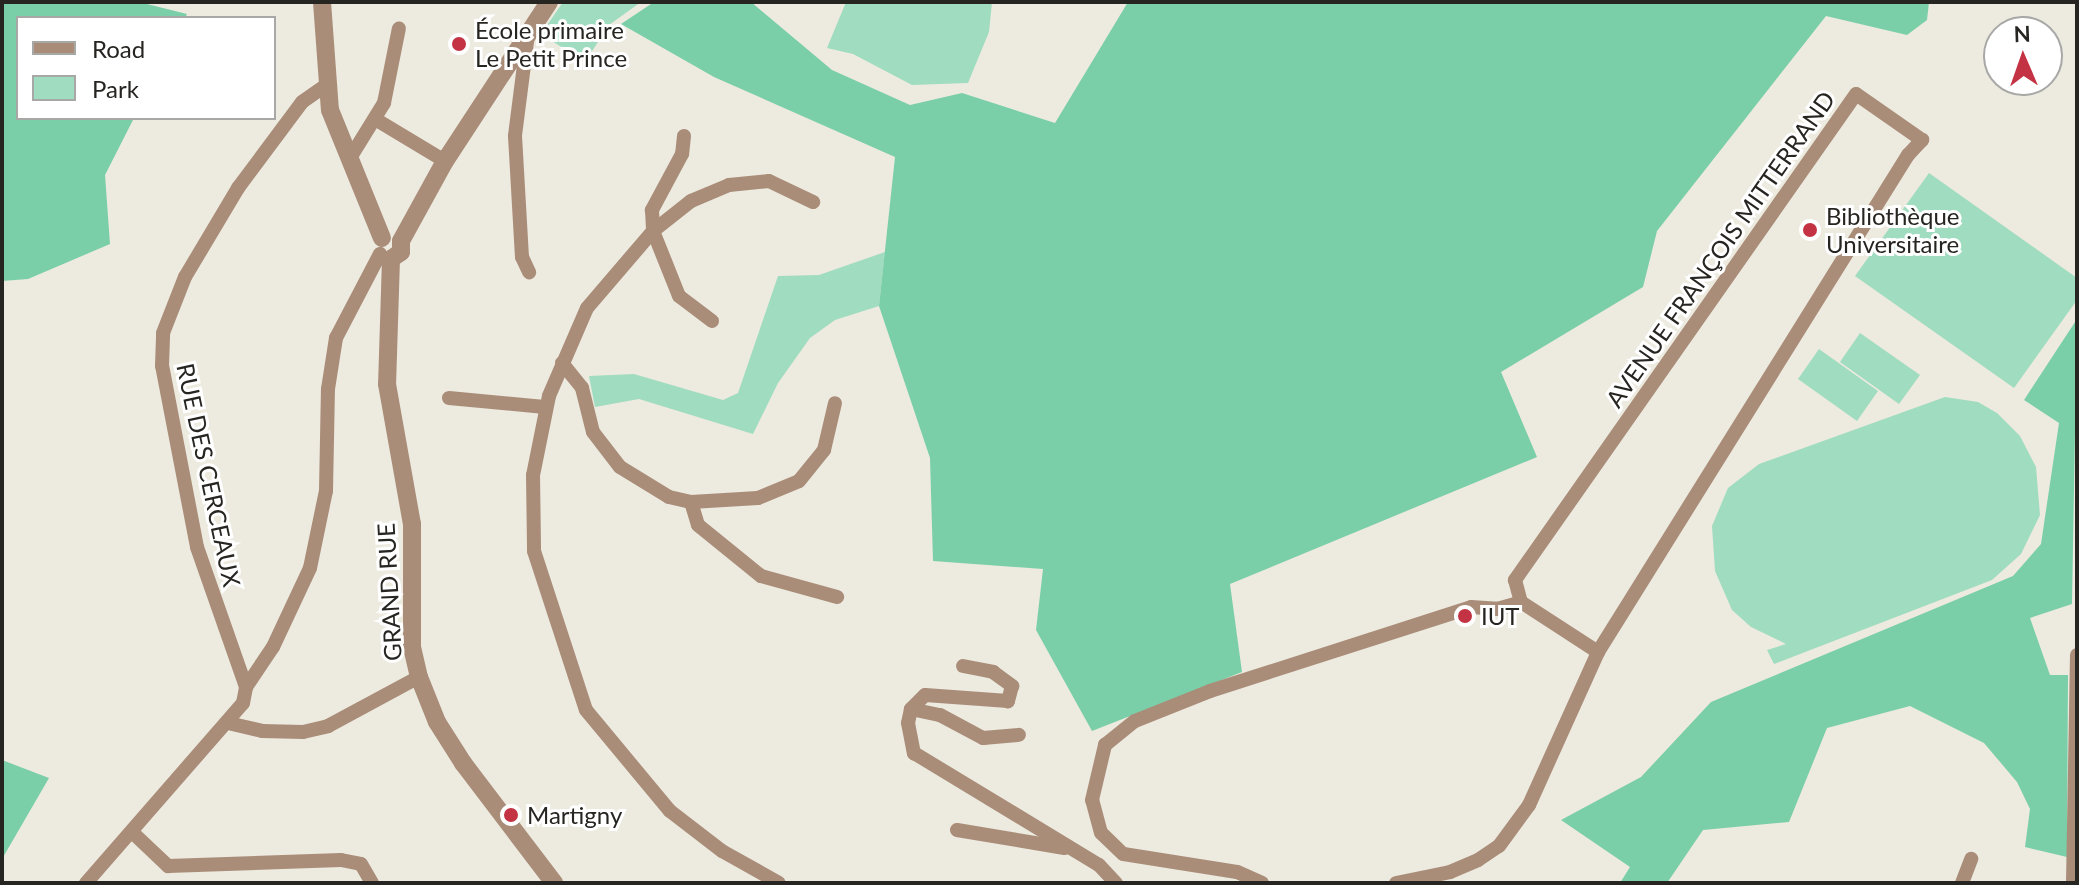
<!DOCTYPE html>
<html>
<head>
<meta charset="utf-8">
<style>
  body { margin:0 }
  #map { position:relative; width:2079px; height:885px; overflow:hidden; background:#edeae0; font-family:Lato,sans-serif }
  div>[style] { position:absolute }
  .green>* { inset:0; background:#a0dcbf }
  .forest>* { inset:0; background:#7acfa8 }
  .minor>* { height:14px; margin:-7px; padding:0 7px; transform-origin:7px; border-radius:7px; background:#a98d78 }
  .tertiary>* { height:18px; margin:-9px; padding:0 9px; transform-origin:9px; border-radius:9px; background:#a98d78 }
  .dots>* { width:22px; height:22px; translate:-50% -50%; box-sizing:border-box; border:4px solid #fff; border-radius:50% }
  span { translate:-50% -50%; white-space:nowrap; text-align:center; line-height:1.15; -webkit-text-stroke:6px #fff; paint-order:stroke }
  .poi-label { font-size:24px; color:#262521 }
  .left { translate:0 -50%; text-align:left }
  .street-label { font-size:24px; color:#262521 }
  .frame { position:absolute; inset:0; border:4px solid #262521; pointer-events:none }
  .legend { position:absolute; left:16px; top:16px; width:260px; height:104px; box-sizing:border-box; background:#fff; border:2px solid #a8a8a6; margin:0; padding:10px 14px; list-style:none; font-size:24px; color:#262521 }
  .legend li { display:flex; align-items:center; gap:16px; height:40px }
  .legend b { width:40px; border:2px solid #a8a8a6 }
  .north { position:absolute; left:1983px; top:16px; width:80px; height:80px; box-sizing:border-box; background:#fff; border:2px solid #a8a8a6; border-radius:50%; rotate:358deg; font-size:22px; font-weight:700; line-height:32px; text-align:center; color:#262521 }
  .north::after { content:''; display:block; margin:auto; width:28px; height:36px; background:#c33343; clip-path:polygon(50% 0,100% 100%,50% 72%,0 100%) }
</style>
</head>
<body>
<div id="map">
  <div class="green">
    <i style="clip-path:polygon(563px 2px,641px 2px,609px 25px,585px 62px,541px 34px)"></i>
    <i style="clip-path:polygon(846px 2px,992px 2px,989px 32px,968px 83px,912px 85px,853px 54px,827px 48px)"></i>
    <i style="clip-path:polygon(1929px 173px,2077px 278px,2077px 300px,2014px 388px,1855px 276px)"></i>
    <i style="clip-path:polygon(885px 252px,879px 306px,835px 320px,810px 338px,778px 383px,753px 434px,639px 399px,595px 407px,589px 376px,634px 374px,723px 400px,738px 393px,778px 276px,819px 275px)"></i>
    <i style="clip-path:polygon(1860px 333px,1920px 375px,1899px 404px,1840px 362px)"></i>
    <i style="clip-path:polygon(1819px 349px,1878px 391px,1857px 421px,1798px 379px)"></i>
    <i style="clip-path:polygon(1945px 397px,1978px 402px,1997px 413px,2020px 436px,2036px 467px,2040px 515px,2021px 554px,1992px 580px,1774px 664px,1767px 650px,1786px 644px,1751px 627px,1732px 610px,1715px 571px,1712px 526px,1728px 488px,1759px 464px)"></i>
  </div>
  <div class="forest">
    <i style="clip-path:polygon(2px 2px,139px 2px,187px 14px,185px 18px,18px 18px,18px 118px,134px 118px,105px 175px,110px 244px,28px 279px,2px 281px)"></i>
    <i style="clip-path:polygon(654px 2px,751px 2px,832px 70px,910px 105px,962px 93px,1055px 123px,1128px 2px,1929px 2px,1927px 20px,1907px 35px,1826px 16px,1657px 231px,1643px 287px,1501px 372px,1537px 457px,1230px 584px,1242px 672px,1092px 731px,1036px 630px,1043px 569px,933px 561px,930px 458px,879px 306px,895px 157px,714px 77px,621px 24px)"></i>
    <i style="clip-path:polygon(2077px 319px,2072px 604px,2030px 618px,2050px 675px,2068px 675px,2067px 857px,2025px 847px,2030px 809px,2017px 782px,1984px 743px,1910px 706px,1827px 728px,1789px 822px,1703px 830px,1667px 883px,1620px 883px,1630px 867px,1561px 820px,1641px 777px,1711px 702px,2013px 576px,2041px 544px,2059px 423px,2024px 400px)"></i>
    <i style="clip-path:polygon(2px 760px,49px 778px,2px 859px)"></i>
  </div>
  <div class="minor">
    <i style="left:528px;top:34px;width:103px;rotate:97.3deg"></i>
    <i style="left:515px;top:136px;width:121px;rotate:86.7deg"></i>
    <i style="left:522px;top:257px;width:17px;rotate:65deg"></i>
    <i style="left:375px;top:119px;width:82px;rotate:31deg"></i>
    <i style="left:684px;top:136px;width:18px;rotate:96deg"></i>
    <i style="left:682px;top:154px;width:64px;rotate:118.2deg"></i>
    <i style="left:652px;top:210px;width:21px;rotate:87deg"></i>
    <i style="left:653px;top:231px;width:101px;rotate:130.6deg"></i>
    <i style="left:587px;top:308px;width:96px;rotate:113.4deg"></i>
    <i style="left:549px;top:396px;width:81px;rotate:101.4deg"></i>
    <i style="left:533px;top:475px;width:76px;rotate:89.2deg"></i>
    <i style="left:534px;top:551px;width:167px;rotate:71.9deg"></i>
    <i style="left:586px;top:710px;width:131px;rotate:50.3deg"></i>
    <i style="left:670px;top:811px;width:66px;rotate:37.6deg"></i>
    <i style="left:722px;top:851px;width:65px;rotate:29.3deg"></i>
    <i style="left:350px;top:158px;width:65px;rotate:-58.3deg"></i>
    <i style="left:384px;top:103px;width:76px;rotate:-78.7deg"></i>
    <i style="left:712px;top:321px;width:41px;rotate:-142.9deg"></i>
    <i style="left:679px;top:296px;width:70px;rotate:-111.8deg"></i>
    <i style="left:653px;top:231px;width:48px;rotate:-38.3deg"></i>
    <i style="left:691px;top:201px;width:41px;rotate:-22.8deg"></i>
    <i style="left:729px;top:185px;width:40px;rotate:-5.7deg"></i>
    <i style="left:769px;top:181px;width:49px;rotate:25.5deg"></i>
    <i style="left:562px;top:363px;width:32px;rotate:51deg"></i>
    <i style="left:582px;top:388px;width:45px;rotate:76deg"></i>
    <i style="left:593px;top:432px;width:44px;rotate:52.4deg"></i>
    <i style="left:620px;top:467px;width:57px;rotate:31.5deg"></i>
    <i style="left:669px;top:497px;width:23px;rotate:13deg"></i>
    <i style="left:691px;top:502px;width:24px;rotate:73deg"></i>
    <i style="left:698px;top:525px;width:81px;rotate:39deg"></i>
    <i style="left:761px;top:576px;width:79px;rotate:15.4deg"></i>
    <i style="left:449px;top:398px;width:96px;rotate:5.4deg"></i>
    <i style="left:691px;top:502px;width:67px;rotate:-3.4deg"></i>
    <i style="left:758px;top:498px;width:44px;rotate:-22.5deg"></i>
    <i style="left:799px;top:481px;width:40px;rotate:-51deg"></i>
    <i style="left:824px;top:450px;width:48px;rotate:-76.8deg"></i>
    <i style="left:963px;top:666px;width:31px;rotate:11deg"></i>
    <i style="left:993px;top:672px;width:24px;rotate:36deg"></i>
    <i style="left:1012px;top:686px;width:16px;rotate:105deg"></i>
    <i style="left:1008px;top:701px;width:83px;rotate:-175.9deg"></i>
    <i style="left:925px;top:695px;width:20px;rotate:135deg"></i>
    <i style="left:911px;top:709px;width:14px;rotate:102deg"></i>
    <i style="left:908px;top:723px;width:31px;rotate:79deg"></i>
    <i style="left:914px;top:753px;width:216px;rotate:31.2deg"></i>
    <i style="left:1099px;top:865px;width:25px;rotate:47deg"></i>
    <i style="left:246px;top:687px;width:48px;rotate:-56deg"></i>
    <i style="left:273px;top:647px;width:87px;rotate:-64.9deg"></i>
    <i style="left:310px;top:568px;width:79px;rotate:-78.3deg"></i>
    <i style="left:326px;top:491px;width:102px;rotate:-88.9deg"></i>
    <i style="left:328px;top:389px;width:52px;rotate:-81.1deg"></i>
    <i style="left:336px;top:338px;width:95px;rotate:-62.4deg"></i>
    <i style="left:911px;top:709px;width:30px;rotate:12deg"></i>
    <i style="left:940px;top:715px;width:49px;rotate:28.1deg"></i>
    <i style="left:983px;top:738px;width:36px;rotate:-5deg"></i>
    <i style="left:228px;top:723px;width:35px;rotate:13deg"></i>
    <i style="left:262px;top:731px;width:41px;rotate:1.4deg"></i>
    <i style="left:303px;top:732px;width:26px;rotate:-13deg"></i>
    <i style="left:328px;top:726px;width:103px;rotate:-28.3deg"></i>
    <i style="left:957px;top:830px;width:109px;rotate:9.5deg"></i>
    <i style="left:132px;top:832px;width:50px;rotate:43.4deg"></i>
    <i style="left:168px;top:866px;width:173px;rotate:-2deg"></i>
    <i style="left:341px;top:860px;width:20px;rotate:11deg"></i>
    <i style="left:361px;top:864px;width:22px;rotate:60deg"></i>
    <i style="left:86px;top:883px;width:239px;rotate:-48.9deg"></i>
    <i style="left:243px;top:703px;width:16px;rotate:-79deg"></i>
    <i style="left:246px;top:687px;width:148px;rotate:-109.3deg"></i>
    <i style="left:197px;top:547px;width:184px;rotate:-100.9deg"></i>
    <i style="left:162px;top:366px;width:33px;rotate:-88deg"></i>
    <i style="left:163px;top:333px;width:60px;rotate:-68.6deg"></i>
    <i style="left:185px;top:277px;width:104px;rotate:-59.2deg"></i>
    <i style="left:238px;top:188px;width:107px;rotate:-53.3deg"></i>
    <i style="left:302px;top:102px;width:28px;rotate:-35deg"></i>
    <i style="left:1262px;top:883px;width:27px;rotate:-156deg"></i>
    <i style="left:1237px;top:872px;width:115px;rotate:-171deg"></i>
    <i style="left:1123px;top:854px;width:30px;rotate:-136deg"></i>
    <i style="left:1101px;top:833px;width:34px;rotate:-105deg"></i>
    <i style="left:1092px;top:800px;width:57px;rotate:-76.7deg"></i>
    <i style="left:1105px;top:745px;width:38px;rotate:-39deg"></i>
    <i style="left:1135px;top:721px;width:81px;rotate:-21.8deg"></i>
    <i style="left:1210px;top:691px;width:274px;rotate:-17.8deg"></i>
    <i style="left:1471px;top:607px;width:26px;rotate:4deg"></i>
    <i style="left:1497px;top:609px;width:25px;rotate:-16deg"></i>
    <i style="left:1396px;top:883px;width:55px;rotate:-11.5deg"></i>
    <i style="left:1450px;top:872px;width:30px;rotate:-23deg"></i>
    <i style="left:1478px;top:860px;width:25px;rotate:-34deg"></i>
    <i style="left:1499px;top:846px;width:51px;rotate:-53.8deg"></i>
    <i style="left:1529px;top:805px;width:168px;rotate:-65.7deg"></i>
    <i style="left:1598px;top:652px;width:586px;rotate:-58.05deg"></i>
    <i style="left:1908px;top:155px;width:21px;rotate:-47deg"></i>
    <i style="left:1922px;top:140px;width:80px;rotate:-145.1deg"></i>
    <i style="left:1856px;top:94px;width:594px;rotate:125.06deg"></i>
    <i style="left:1515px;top:580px;width:23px;rotate:75deg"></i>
    <i style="left:1521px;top:602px;width:92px;rotate:33deg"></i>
    <i style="left:1962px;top:883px;width:26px;rotate:-69deg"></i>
    <i style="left:2073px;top:883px;width:228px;rotate:-89deg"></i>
  </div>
  <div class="tertiary">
    <i style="left:322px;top:2px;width:108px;rotate:85.8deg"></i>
    <i style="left:330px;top:110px;width:138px;rotate:67.9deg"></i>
    <i style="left:391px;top:259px;width:125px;rotate:91.8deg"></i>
    <i style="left:387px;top:384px;width:142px;rotate:79.9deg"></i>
    <i style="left:412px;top:524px;width:123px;rotate:90deg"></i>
    <i style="left:412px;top:647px;width:31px;rotate:77deg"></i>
    <i style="left:419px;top:677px;width:48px;rotate:68.2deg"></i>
    <i style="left:437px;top:722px;width:49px;rotate:57.6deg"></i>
    <i style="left:463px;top:763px;width:151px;rotate:52.8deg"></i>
    <i style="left:391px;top:259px;width:12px;rotate:-35deg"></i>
    <i style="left:401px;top:252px;width:11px;rotate:-90deg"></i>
    <i style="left:401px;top:241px;width:91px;rotate:-61.2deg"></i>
    <i style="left:445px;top:161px;width:190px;rotate:-56.8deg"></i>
  </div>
  <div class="dots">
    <i style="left:459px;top:44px;background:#c33343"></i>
    <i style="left:1810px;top:230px;background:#c33343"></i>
    <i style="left:1465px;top:616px;background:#c33343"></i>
    <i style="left:511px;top:815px;background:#c33343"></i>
  </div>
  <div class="poi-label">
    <span class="left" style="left:475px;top:44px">École primaire<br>Le Petit Prince</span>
    <span class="left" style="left:1826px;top:230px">Bibliothèque<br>Universitaire</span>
    <span class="left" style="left:1481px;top:616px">IUT</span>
    <span class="left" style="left:527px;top:815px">Martigny</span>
  </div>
  <div class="street-label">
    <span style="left:1720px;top:249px;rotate:-55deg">AVENUE FRANÇOIS MITTERRAND</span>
    <span style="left:209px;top:475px;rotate:78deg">RUE DES CERCEAUX</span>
    <span style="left:389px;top:592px;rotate:-93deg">GRAND RUE</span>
  </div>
  <div class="frame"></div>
  <ul class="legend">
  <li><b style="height:10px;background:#a98d78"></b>Road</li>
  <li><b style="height:22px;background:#a0dcbf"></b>Park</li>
  </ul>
  <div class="north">N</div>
</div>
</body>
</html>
